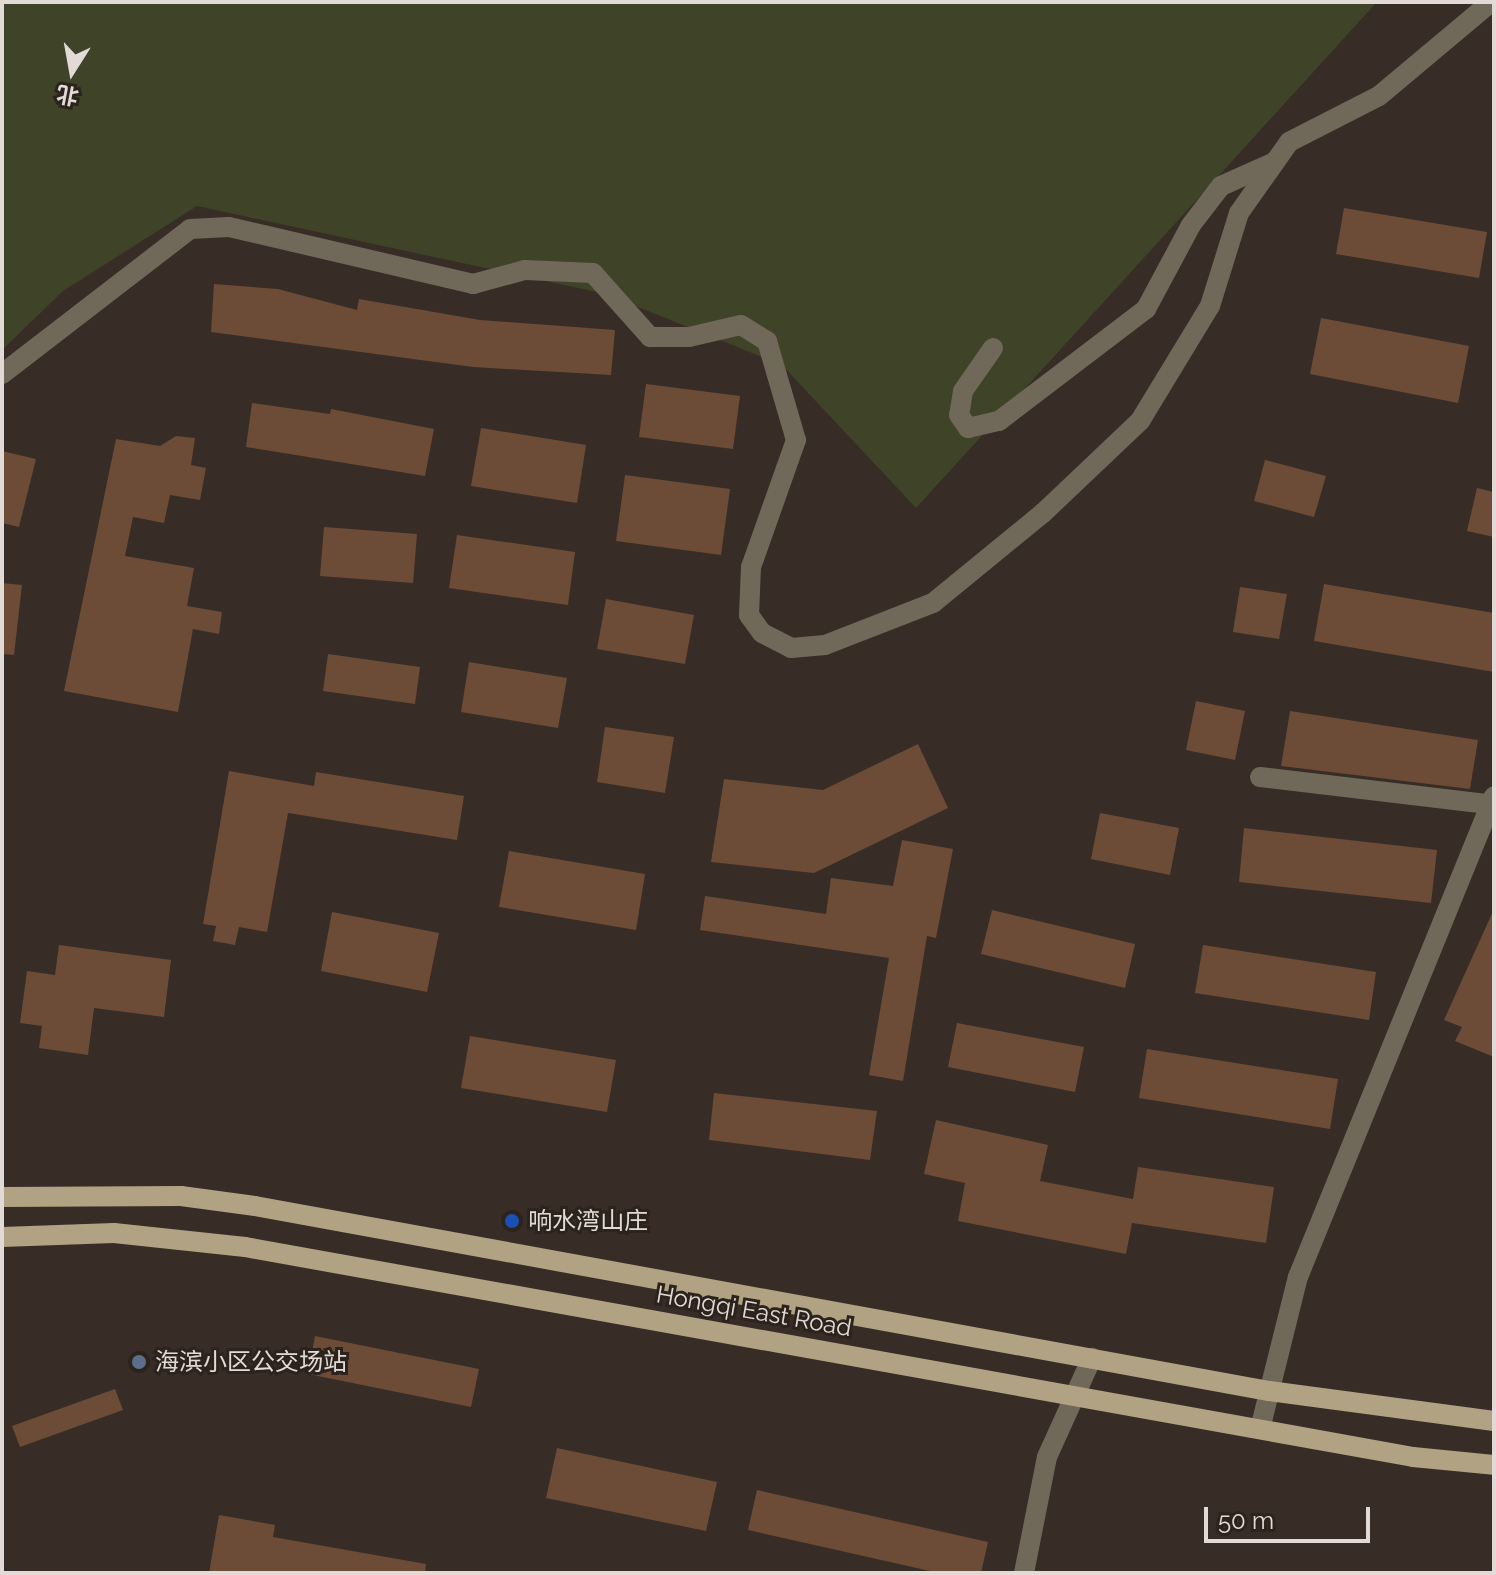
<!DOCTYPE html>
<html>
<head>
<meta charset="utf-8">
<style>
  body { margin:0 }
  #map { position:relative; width:1496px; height:1575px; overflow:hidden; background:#372d26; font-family:Raleway,"Noto Sans SC",sans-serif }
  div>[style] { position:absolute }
  .green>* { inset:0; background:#3f4328 }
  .building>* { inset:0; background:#6c4b37 }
  .minor>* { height:20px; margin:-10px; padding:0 10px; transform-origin:10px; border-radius:10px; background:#70695a }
  .major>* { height:20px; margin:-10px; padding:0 10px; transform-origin:10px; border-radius:10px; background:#b0a282 }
  .dots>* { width:22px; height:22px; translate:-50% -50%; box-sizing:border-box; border:4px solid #2d231d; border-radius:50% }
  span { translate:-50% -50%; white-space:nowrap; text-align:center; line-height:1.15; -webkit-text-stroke:6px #2d231d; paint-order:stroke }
  .poi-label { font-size:24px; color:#e1dad6 }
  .left { translate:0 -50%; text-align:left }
  .street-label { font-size:24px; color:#e1dad6 }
  .frame { position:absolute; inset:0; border:4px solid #e1dad6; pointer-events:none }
  .north { position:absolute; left:32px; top:32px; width:80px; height:80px; -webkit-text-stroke:6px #2d231d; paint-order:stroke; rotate:191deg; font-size:22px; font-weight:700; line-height:32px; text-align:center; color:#e1dad6 }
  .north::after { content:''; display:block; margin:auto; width:28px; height:36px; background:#e1dad6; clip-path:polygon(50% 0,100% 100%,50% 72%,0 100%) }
  .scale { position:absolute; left:1204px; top:1507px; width:166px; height:36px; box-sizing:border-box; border:4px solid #e1dad6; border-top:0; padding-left:10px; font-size:24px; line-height:28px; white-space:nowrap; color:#e1dad6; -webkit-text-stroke:6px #2d231d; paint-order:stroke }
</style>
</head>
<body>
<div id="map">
  <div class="green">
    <i style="clip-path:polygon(2px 2px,1377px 2px,916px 508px,782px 365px,606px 294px,197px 206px,63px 291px,2px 350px)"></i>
  </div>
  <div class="building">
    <i style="clip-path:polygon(1344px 208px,1487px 232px,1479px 278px,1336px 254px)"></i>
    <i style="clip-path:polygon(214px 284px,278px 289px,357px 310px,359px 299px,480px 320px,615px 330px,611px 375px,473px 367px,211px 332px)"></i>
    <i style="clip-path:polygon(1321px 318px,1469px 346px,1458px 403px,1310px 374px)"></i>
    <i style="clip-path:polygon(646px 384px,740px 396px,733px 449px,639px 437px)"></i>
    <i style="clip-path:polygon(252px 403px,330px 414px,331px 409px,434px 429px,425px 476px,246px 447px)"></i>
    <i style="clip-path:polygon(481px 428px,586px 445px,577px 503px,471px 486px)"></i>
    <i style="clip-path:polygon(176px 436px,195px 438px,191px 465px,206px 468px,200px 500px,170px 495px,164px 523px,133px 517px,125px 556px,194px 568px,187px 606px,222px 612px,219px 634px,193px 629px,178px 712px,64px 691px,116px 439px,160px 446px)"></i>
    <i style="clip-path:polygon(2px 451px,36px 459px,19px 527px,2px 523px)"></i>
    <i style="clip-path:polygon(1265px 460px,1326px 476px,1314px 517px,1254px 501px)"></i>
    <i style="clip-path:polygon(625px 475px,730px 489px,721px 555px,616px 541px)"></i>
    <i style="clip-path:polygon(1477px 488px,1494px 492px,1494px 537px,1467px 531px)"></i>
    <i style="clip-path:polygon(324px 527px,417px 534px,413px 583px,320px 576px)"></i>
    <i style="clip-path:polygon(457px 535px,575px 552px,568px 605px,449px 588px)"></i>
    <i style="clip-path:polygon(2px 583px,22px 585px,14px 655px,2px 654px)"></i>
    <i style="clip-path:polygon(1324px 584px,1494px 613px,1494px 672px,1314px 641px)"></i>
    <i style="clip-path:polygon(1240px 587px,1287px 594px,1279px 639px,1233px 632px)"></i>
    <i style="clip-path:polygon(606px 599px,694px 615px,685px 664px,597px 649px)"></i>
    <i style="clip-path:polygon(328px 654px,420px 667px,415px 704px,323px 691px)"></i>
    <i style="clip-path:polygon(469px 662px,567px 678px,558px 728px,461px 712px)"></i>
    <i style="clip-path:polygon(1196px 701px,1245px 711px,1235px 760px,1186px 750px)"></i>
    <i style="clip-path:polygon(1290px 711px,1478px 740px,1470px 789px,1281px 766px)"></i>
    <i style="clip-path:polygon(605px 727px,674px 737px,665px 793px,597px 782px)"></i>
    <i style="clip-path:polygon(918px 744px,948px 808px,814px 873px,711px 862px,724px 779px,823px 790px)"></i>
    <i style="clip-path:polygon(229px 771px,314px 786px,316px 772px,464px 796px,457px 840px,288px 813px,267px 932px,239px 927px,235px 945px,213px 941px,216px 926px,203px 924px)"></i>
    <i style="clip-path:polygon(1100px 813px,1179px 828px,1170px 875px,1091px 859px)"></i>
    <i style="clip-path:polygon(1244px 828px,1437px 850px,1431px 903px,1239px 882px)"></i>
    <i style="clip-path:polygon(902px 840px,953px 849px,936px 938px,927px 936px,903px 1081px,869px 1075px,889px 958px,700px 930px,705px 896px,826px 914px,831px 878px,893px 886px)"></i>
    <i style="clip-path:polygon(509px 851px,645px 874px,636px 930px,499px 907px)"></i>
    <i style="clip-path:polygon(1494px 909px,1494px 1057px,1455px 1041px,1462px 1027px,1444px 1020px)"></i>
    <i style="clip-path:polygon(992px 910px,1135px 944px,1125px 988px,981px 954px)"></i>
    <i style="clip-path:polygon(332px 912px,439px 933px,427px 992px,321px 971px)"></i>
    <i style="clip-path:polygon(59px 945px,171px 960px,164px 1017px,94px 1008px,88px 1055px,39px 1048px,42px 1026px,20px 1023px,27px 971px,55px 975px)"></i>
    <i style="clip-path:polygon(1203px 945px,1376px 972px,1369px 1020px,1195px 993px)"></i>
    <i style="clip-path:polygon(957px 1023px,1084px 1047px,1075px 1092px,948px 1067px)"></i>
    <i style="clip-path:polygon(470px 1036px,616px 1060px,607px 1112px,461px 1088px)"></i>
    <i style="clip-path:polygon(1147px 1049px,1338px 1079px,1330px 1129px,1139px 1098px)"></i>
    <i style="clip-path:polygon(714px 1093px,877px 1111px,870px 1160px,709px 1140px)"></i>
    <i style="clip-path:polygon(936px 1120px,1048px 1145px,1040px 1181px,1133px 1199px,1138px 1167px,1274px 1187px,1266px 1243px,1132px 1223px,1126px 1254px,958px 1221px,965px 1183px,924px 1174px)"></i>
    <i style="clip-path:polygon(315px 1336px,479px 1369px,471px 1407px,308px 1374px)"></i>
    <i style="clip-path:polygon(115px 1389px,123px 1410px,20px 1447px,12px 1426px)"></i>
    <i style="clip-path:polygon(557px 1448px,717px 1482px,706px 1531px,546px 1498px)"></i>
    <i style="clip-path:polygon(757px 1490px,988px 1542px,981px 1573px,939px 1573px,748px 1530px)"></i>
    <i style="clip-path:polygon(219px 1515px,275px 1525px,273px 1537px,426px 1564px,425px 1573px,209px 1573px)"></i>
  </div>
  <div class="minor">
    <i style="left:993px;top:348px;width:52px;rotate:124.9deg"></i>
    <i style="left:963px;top:391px;width:24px;rotate:99deg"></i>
    <i style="left:959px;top:415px;width:16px;rotate:55deg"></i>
    <i style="left:968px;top:428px;width:32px;rotate:-13deg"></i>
    <i style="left:999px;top:421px;width:185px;rotate:-37.3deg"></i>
    <i style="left:1146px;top:309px;width:95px;rotate:-61.8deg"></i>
    <i style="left:1191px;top:225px;width:49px;rotate:-52.4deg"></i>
    <i style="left:1221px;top:186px;width:59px;rotate:-24deg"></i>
    <i style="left:2px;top:374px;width:237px;rotate:-37.6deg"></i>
    <i style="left:190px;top:229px;width:39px;rotate:-3deg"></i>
    <i style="left:229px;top:227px;width:251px;rotate:13.1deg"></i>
    <i style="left:473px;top:284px;width:54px;rotate:-15.1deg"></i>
    <i style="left:525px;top:270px;width:68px;rotate:2.5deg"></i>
    <i style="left:593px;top:273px;width:86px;rotate:48.3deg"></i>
    <i style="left:650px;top:337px;width:39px"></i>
    <i style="left:689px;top:337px;width:53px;rotate:-13deg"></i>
    <i style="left:741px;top:325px;width:31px;rotate:32deg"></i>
    <i style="left:767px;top:341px;width:103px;rotate:73.7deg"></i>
    <i style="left:796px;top:440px;width:135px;rotate:109.5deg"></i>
    <i style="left:751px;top:567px;width:48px;rotate:92.4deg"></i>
    <i style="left:749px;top:615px;width:22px;rotate:54deg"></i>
    <i style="left:762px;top:633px;width:33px;rotate:27deg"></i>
    <i style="left:791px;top:648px;width:34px;rotate:-5deg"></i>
    <i style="left:825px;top:645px;width:116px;rotate:-21.3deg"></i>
    <i style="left:933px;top:603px;width:142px;rotate:-39.3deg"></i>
    <i style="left:1043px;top:513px;width:134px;rotate:-43.5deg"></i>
    <i style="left:1140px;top:421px;width:135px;rotate:-58.7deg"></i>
    <i style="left:1210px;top:306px;width:97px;rotate:-72.7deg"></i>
    <i style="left:1239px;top:213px;width:87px;rotate:-54.8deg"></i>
    <i style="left:1289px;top:142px;width:101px;rotate:-27.1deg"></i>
    <i style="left:1379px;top:96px;width:146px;rotate:-40deg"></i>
    <i style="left:1260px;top:777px;width:236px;rotate:6.8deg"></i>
    <i style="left:1260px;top:1429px;width:157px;rotate:-76deg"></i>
    <i style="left:1298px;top:1277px;width:519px;rotate:-67.83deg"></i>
    <i style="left:1024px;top:1573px;width:118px;rotate:-78.8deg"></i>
    <i style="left:1047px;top:1457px;width:109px;rotate:-65.6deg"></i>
  </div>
  <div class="major">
    <i style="left:2px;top:1197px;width:179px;rotate:-0.3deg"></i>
    <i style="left:181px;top:1196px;width:75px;rotate:7.7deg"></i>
    <i style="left:255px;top:1206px;width:1031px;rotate:10.34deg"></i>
    <i style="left:1269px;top:1391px;width:227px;rotate:7.6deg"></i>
    <i style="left:2px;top:1237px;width:112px;rotate:-2deg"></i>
    <i style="left:114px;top:1233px;width:132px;rotate:6.1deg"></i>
    <i style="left:245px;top:1247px;width:1187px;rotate:10.19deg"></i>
    <i style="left:1413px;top:1457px;width:81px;rotate:5.6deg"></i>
  </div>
  <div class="dots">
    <i style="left:512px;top:1221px;background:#1a4fb4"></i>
    <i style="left:139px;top:1362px;background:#5c6f8a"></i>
  </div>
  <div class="poi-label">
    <span class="left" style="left:528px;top:1221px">响水湾山庄</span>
    <span class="left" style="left:155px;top:1362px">海滨小区公交场站</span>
  </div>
  <div class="street-label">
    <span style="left:754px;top:1311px;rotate:10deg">Hongqi East Road</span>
  </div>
  <div class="frame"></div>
  <div class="north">北</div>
  <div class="scale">50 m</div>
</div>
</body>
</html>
